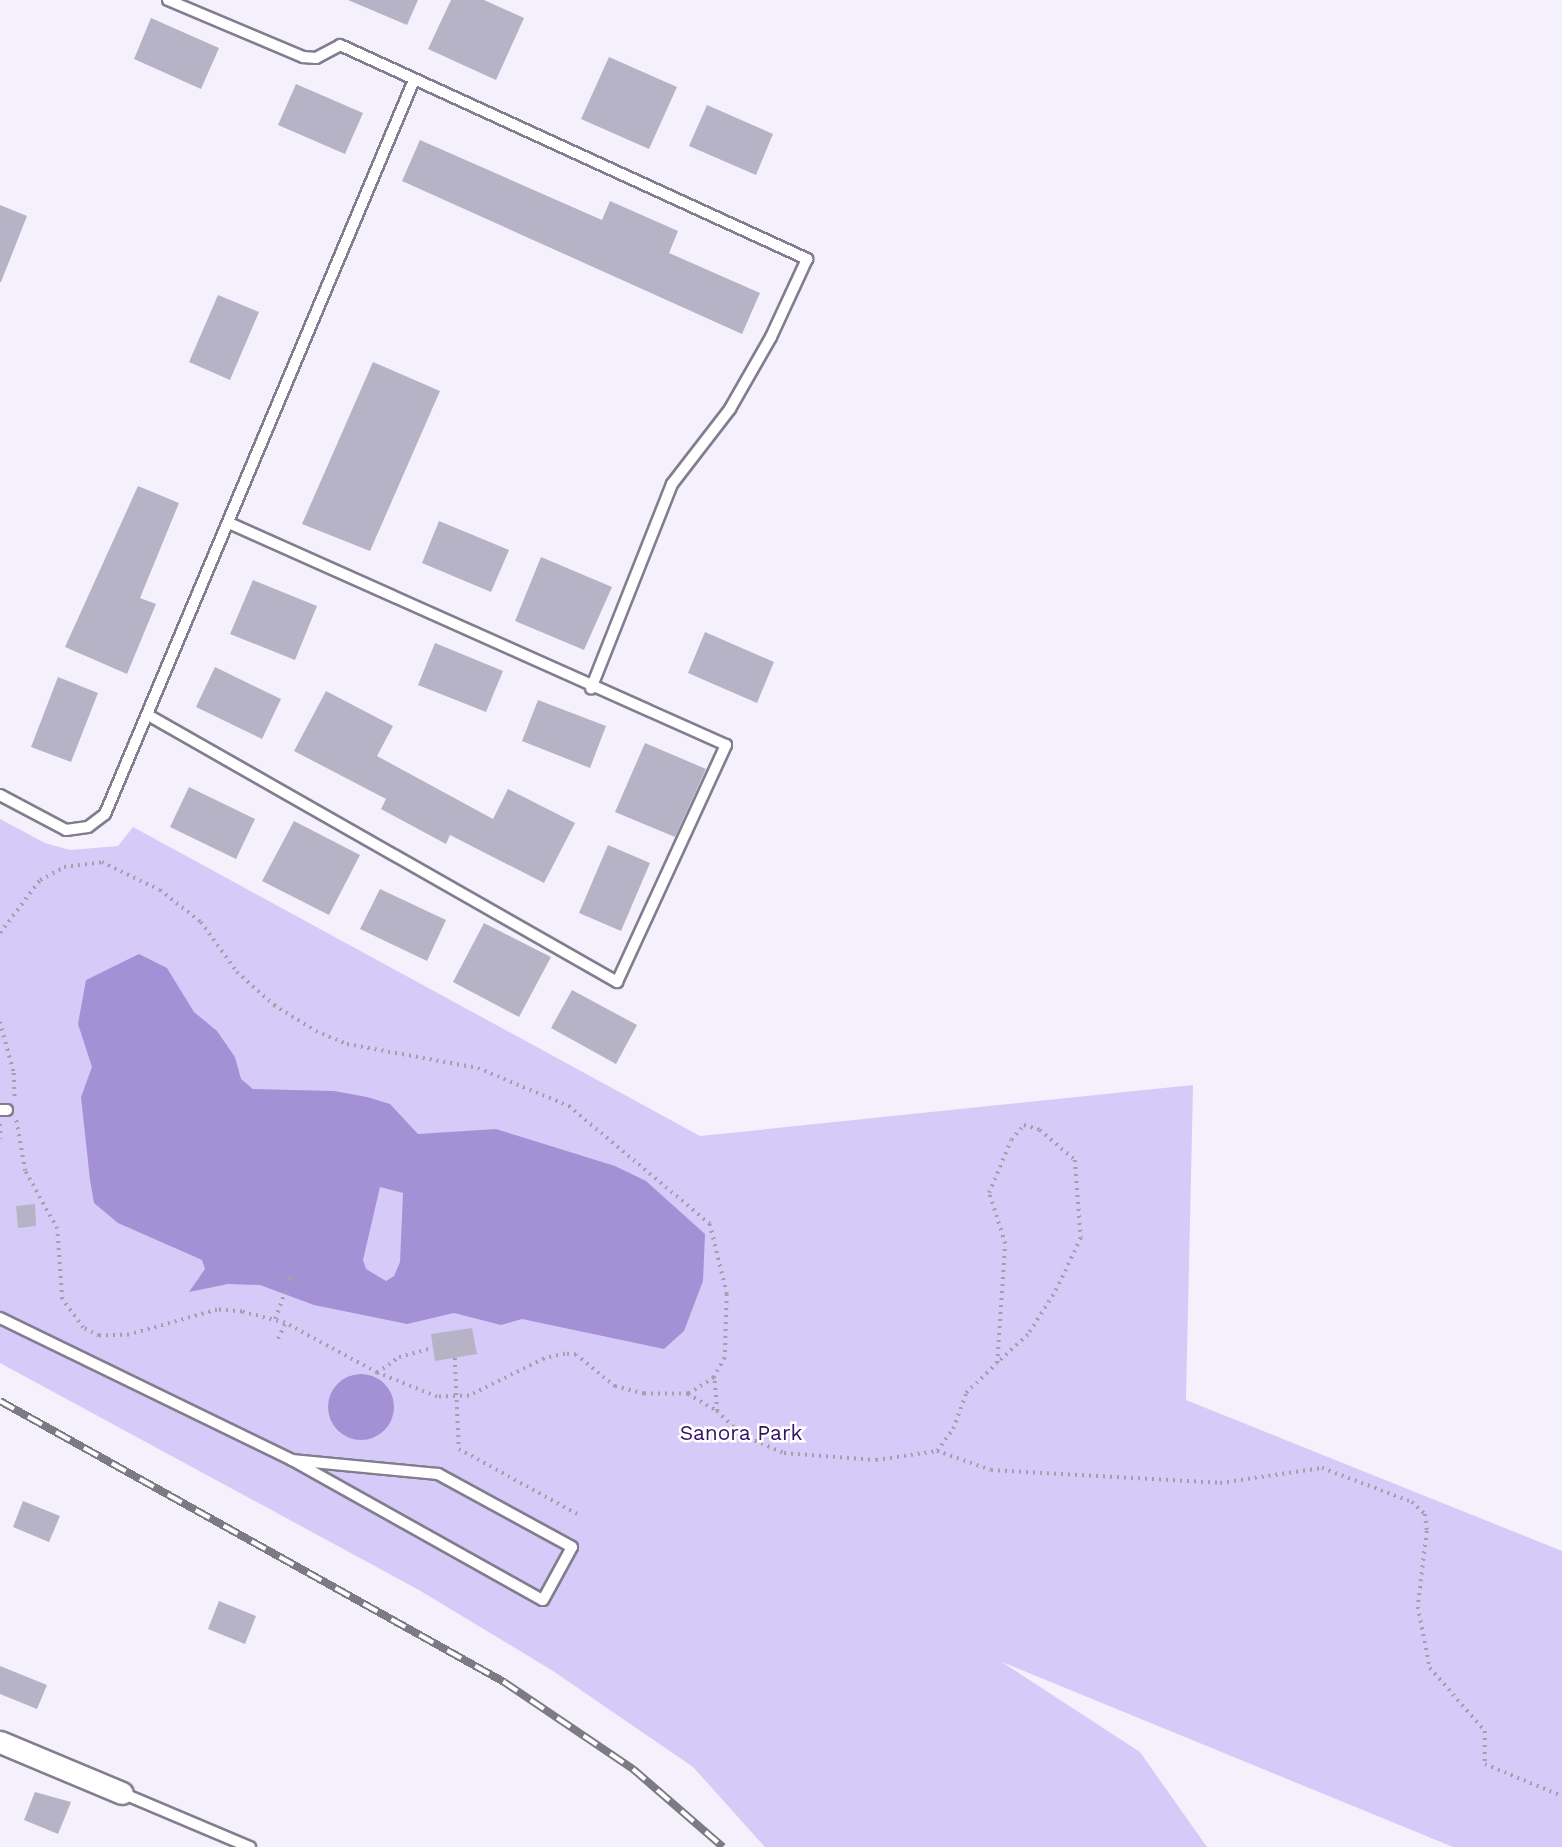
<!DOCTYPE html>
<html>
<head>
<meta charset="utf-8">
<style>
  body { margin:0 }
  #map { position:relative; width:1562px; height:1847px; overflow:hidden; background:#f4f1fd; font-family:"Work Sans",sans-serif }
  div>[style] { position:absolute }
  .green>* { inset:0; background:#d6cbf8 }
  .water>* { inset:0; background:#a491d5 }
  .round { border-radius:50% }
  .building>* { inset:0; background:#b7b3c6 }
  .path>* { height:3.5px; margin-top:-1.75px; transform-origin:0; background:repeating-linear-gradient(90deg,#a2a0aa 0 2px,transparent 0 7px) }
  .roads { filter:drop-shadow(2px 0 #827d8f) drop-shadow(-2px 0 #827d8f) drop-shadow(0 2px #827d8f) drop-shadow(0 -2px #827d8f) }
  .lane>* { height:10px; margin:-5px; padding:0 5px; transform-origin:5px; border-radius:5px; background:#fff }
  .street>* { height:21px; margin:-10.5px; padding:0 10.5px; transform-origin:10.5px; border-radius:10.5px; background:#fff }
  .rail>* { height:8px; margin-top:-4px; transform-origin:0; background:repeating-linear-gradient(90deg,#fff 0 16px,#7c7a83 0 32px); box-sizing:border-box; border-block:2px solid #7c7a83 }
  span { translate:-50% -50%; white-space:nowrap; text-align:center; line-height:1.15; -webkit-text-stroke:5px #fff; paint-order:stroke }
  .park-label { font-size:21px; color:#351464 }
</style>
</head>
<body>
<div id="map">
  <div class="green">
    <i style="clip-path:polygon(0 819px,45px 843px,70px 850px,118px 846px,133px 827px,700px 1136px,1193px 1085px,1186px 1400px,1562px 1551px,1562px 1847px,1453px 1847px,1002px 1662px,1140px 1752px,1207px 1847px,765px 1847px,693px 1767px,553px 1671px,419px 1590px,0 1363px)"></i>
  </div>
  <div class="water">
    <i style="clip-path:polygon(evenodd,139px 954px,167px 968px,194px 1012px,217px 1031px,235px 1057px,241px 1079px,253px 1089px,334px 1091px,367px 1097px,390px 1104px,418px 1134px,496px 1129px,615px 1166px,646px 1181px,705px 1234px,703px 1281px,684px 1331px,664px 1349px,522px 1319px,501px 1325px,454px 1313px,407px 1324px,314px 1305px,260px 1285px,228px 1284px,189px 1292px,205px 1269px,202px 1260px,118px 1223px,94px 1203px,90px 1180px,81px 1097px,92px 1067px,78px 1024px,86px 980px,139px 954px,380px 1187px,403px 1193px,400px 1262px,394px 1276px,386px 1281px,366px 1269px,363px 1260px,380px 1187px)"></i>
    <i class="round" style="left:328px;top:1374px;width:66px;height:66px"></i>
  </div>
  <div class="building">
    <i style="clip-path:polygon(348px 0,418px 0,407px 25px)"></i>
    <i style="clip-path:polygon(451px 0,484px 0,524px 18px,496px 80px,428px 49px)"></i>
    <i style="clip-path:polygon(151px 18px,219px 48px,201px 89px,134px 59px)"></i>
    <i style="clip-path:polygon(609px 57px,677px 87px,649px 149px,581px 119px)"></i>
    <i style="clip-path:polygon(296px 84px,363px 113px,345px 154px,278px 125px)"></i>
    <i style="clip-path:polygon(707px 105px,773px 134px,756px 175px,689px 146px)"></i>
    <i style="clip-path:polygon(420px 140px,602px 220px,610px 201px,678px 231px,669px 253px,760px 293px,742px 334px,402px 181px)"></i>
    <i style="clip-path:polygon(0 205px,27px 216px,1px 282px,0 282px)"></i>
    <i style="clip-path:polygon(218px 295px,259px 312px,230px 380px,189px 362px)"></i>
    <i style="clip-path:polygon(373px 362px,440px 391px,370px 551px,302px 524px)"></i>
    <i style="clip-path:polygon(138px 486px,179px 503px,140px 598px,156px 604px,127px 674px,65px 647px)"></i>
    <i style="clip-path:polygon(439px 521px,509px 550px,491px 592px,422px 563px)"></i>
    <i style="clip-path:polygon(541px 557px,612px 587px,584px 650px,515px 621px)"></i>
    <i style="clip-path:polygon(253px 580px,317px 606px,295px 660px,230px 634px)"></i>
    <i style="clip-path:polygon(705px 632px,774px 662px,757px 703px,688px 673px)"></i>
    <i style="clip-path:polygon(435px 643px,503px 671px,486px 712px,418px 685px)"></i>
    <i style="clip-path:polygon(215px 667px,281px 699px,262px 739px,196px 707px)"></i>
    <i style="clip-path:polygon(58px 677px,98px 693px,71px 762px,31px 747px)"></i>
    <i style="clip-path:polygon(326px 691px,393px 726px,377px 756px,493px 819px,508px 789px,575px 823px,544px 883px,450px 835px,446px 844px,381px 809px,386px 799px,294px 751px)"></i>
    <i style="clip-path:polygon(538px 700px,606px 726px,590px 768px,522px 741px)"></i>
    <i style="clip-path:polygon(645px 743px,706px 769px,675px 837px,615px 812px)"></i>
    <i style="clip-path:polygon(189px 787px,255px 819px,236px 859px,170px 827px)"></i>
    <i style="clip-path:polygon(294px 821px,360px 855px,329px 915px,262px 881px)"></i>
    <i style="clip-path:polygon(608px 845px,650px 863px,621px 931px,579px 913px)"></i>
    <i style="clip-path:polygon(380px 889px,446px 920px,427px 961px,360px 929px)"></i>
    <i style="clip-path:polygon(484px 923px,551px 957px,519px 1017px,453px 982px)"></i>
    <i style="clip-path:polygon(572px 990px,637px 1025px,616px 1064px,551px 1028px)"></i>
    <i style="clip-path:polygon(35px 1204px,36px 1226px,18px 1228px,16px 1206px)"></i>
    <i style="clip-path:polygon(472px 1328px,477px 1354px,435px 1361px,431px 1334px)"></i>
    <i style="clip-path:polygon(23px 1501px,60px 1516px,49px 1542px,13px 1527px)"></i>
    <i style="clip-path:polygon(219px 1601px,256px 1616px,245px 1644px,208px 1629px)"></i>
    <i style="clip-path:polygon(0 1666px,47px 1685px,37px 1709px,0 1694px)"></i>
    <i style="clip-path:polygon(35px 1792px,71px 1802px,58px 1834px,24px 1820px)"></i>
  </div>
  <div class="path">
    <i style="left:0;top:933px;width:66px;rotate:-53deg"></i>
    <i style="left:40px;top:880px;width:27px;rotate:-28deg"></i>
    <i style="left:64px;top:867px;width:38px;rotate:-7deg"></i>
    <i style="left:102px;top:862px;width:64px;rotate:25.8deg"></i>
    <i style="left:160px;top:890px;width:52px;rotate:38deg"></i>
    <i style="left:201px;top:922px;width:62px;rotate:54.2deg"></i>
    <i style="left:237px;top:972px;width:50px;rotate:41.7deg"></i>
    <i style="left:274px;top:1005px;width:49px;rotate:31.8deg"></i>
    <i style="left:316px;top:1031px;width:34px;rotate:23deg"></i>
    <i style="left:347px;top:1044px;width:133px;rotate:10.4deg"></i>
    <i style="left:478px;top:1068px;width:99px;rotate:22.7deg"></i>
    <i style="left:569px;top:1106px;width:184px;rotate:39.9deg"></i>
    <i style="left:710px;top:1224px;width:72px;rotate:76.3deg"></i>
    <i style="left:727px;top:1294px;width:64px;rotate:91.8deg"></i>
    <i style="left:725px;top:1358px;width:23px;rotate:119deg"></i>
    <i style="left:714px;top:1378px;width:31px;rotate:148deg"></i>
    <i style="left:688px;top:1394px;width:44px;rotate:180deg"></i>
    <i style="left:644px;top:1394px;width:30px;rotate:-166deg"></i>
    <i style="left:615px;top:1387px;width:50px;rotate:-140.6deg"></i>
    <i style="left:576px;top:1355px;width:11px;rotate:-175deg"></i>
    <i style="left:565px;top:1354px;width:22px;rotate:167deg"></i>
    <i style="left:544px;top:1359px;width:84px;rotate:153.7deg"></i>
    <i style="left:469px;top:1396px;width:32px;rotate:178deg"></i>
    <i style="left:437px;top:1397px;width:65px;rotate:-158.2deg"></i>
    <i style="left:377px;top:1373px;width:105px;rotate:-151.5deg"></i>
    <i style="left:285px;top:1323px;width:44px;rotate:-165.7deg"></i>
    <i style="left:242px;top:1312px;width:25px;rotate:-175deg"></i>
    <i style="left:217px;top:1310px;width:91px;rotate:164.1deg"></i>
    <i style="left:129px;top:1335px;width:30px;rotate:178deg"></i>
    <i style="left:99px;top:1336px;width:18px;rotate:-153deg"></i>
    <i style="left:83px;top:1328px;width:36px;rotate:-126deg"></i>
    <i style="left:62px;top:1299px;width:70px;rotate:-94.1deg"></i>
    <i style="left:57px;top:1229px;width:66px;rotate:-118.9deg"></i>
    <i style="left:25px;top:1171px;width:52px;rotate:-100deg"></i>
    <i style="left:0;top:1022px;width:53px;rotate:74.6deg"></i>
    <i style="left:14px;top:1073px;width:26px;rotate:88deg"></i>
    <i style="left:0;top:1124px;width:15px;rotate:86deg"></i>
    <i style="left:282px;top:1276px;width:17px;rotate:17deg"></i>
    <i style="left:275px;top:1319px;width:44px;rotate:-69.9deg"></i>
    <i style="left:278px;top:1339px;width:17px;rotate:-66deg"></i>
    <i style="left:455px;top:1358px;width:91px;rotate:87.5deg"></i>
    <i style="left:459px;top:1449px;width:135px;rotate:28.8deg"></i>
    <i style="left:377px;top:1373px;width:27px;rotate:-36deg"></i>
    <i style="left:399px;top:1357px;width:35px;rotate:-15deg"></i>
    <i style="left:688px;top:1394px;width:34px;rotate:30deg"></i>
    <i style="left:717px;top:1411px;width:33px;rotate:-95deg"></i>
    <i style="left:717px;top:1411px;width:35px;rotate:44deg"></i>
    <i style="left:742px;top:1435px;width:46px;rotate:23.2deg"></i>
    <i style="left:784px;top:1453px;width:92px;rotate:4.4deg"></i>
    <i style="left:876px;top:1460px;width:62px;rotate:-8.4deg"></i>
    <i style="left:937px;top:1451px;width:57px;rotate:19.4deg"></i>
    <i style="left:991px;top:1470px;width:229px;rotate:3.2deg"></i>
    <i style="left:1220px;top:1483px;width:103px;rotate:-8.4deg"></i>
    <i style="left:1322px;top:1468px;width:96px;rotate:20.7deg"></i>
    <i style="left:1412px;top:1502px;width:18px;rotate:43deg"></i>
    <i style="left:1425px;top:1514px;width:17px;rotate:83deg"></i>
    <i style="left:1427px;top:1531px;width:77px;rotate:96.8deg"></i>
    <i style="left:1418px;top:1607px;width:62px;rotate:78.9deg"></i>
    <i style="left:1430px;top:1668px;width:84px;rotate:48.9deg"></i>
    <i style="left:1485px;top:1731px;width:33px;rotate:90deg"></i>
    <i style="left:1485px;top:1764px;width:83px;rotate:22.6deg"></i>
    <i style="left:937px;top:1451px;width:27px;rotate:-54deg"></i>
    <i style="left:953px;top:1429px;width:38px;rotate:-70deg"></i>
    <i style="left:966px;top:1393px;width:43px;rotate:-44.1deg"></i>
    <i style="left:997px;top:1363px;width:119px;rotate:-86.2deg"></i>
    <i style="left:1005px;top:1244px;width:53px;rotate:-107.4deg"></i>
    <i style="left:989px;top:1193px;width:57px;rotate:-67.5deg"></i>
    <i style="left:1011px;top:1140px;width:20px;rotate:-49deg"></i>
    <i style="left:1024px;top:1125px;width:17px;rotate:17deg"></i>
    <i style="left:1040px;top:1130px;width:46px;rotate:40.6deg"></i>
    <i style="left:1075px;top:1160px;width:78px;rotate:85.6deg"></i>
    <i style="left:1081px;top:1238px;width:56px;rotate:115.2deg"></i>
    <i style="left:1057px;top:1289px;width:54px;rotate:122.2deg"></i>
    <i style="left:1028px;top:1335px;width:42px;rotate:137.9deg"></i>
  </div>
  <div class="roads">
    <div class="lane">
      <i style="left:168px;top:0;width:147px;rotate:22.9deg"></i>
      <i style="left:303px;top:57px;width:13px;rotate:4deg"></i>
      <i style="left:316px;top:58px;width:27px;rotate:-28deg"></i>
      <i style="left:340px;top:45px;width:514px;rotate:24.62deg"></i>
      <i style="left:807px;top:259px;width:86px;rotate:114.8deg"></i>
      <i style="left:771px;top:337px;width:83px;rotate:119.7deg"></i>
      <i style="left:730px;top:409px;width:95px;rotate:127.7deg"></i>
      <i style="left:672px;top:484px;width:220px;rotate:111.6deg"></i>
      <i style="left:148px;top:715px;width:540px;rotate:29.65deg"></i>
      <i style="left:617px;top:982px;width:261px;rotate:-65.3deg"></i>
      <i style="left:726px;top:745px;width:544px;rotate:-155.93deg"></i>
      <i style="left:0;top:795px;width:75px;rotate:27.9deg"></i>
      <i style="left:66px;top:830px;width:22px;rotate:-8deg"></i>
      <i style="left:88px;top:827px;width:21px;rotate:-37deg"></i>
      <i style="left:105px;top:814px;width:796px;rotate:-67.17deg"></i>
      <i style="left:0;top:1110px;width:7px"></i>
      <i style="left:0;top:1318px;width:325px;rotate:25.9deg"></i>
      <i style="left:292px;top:1460px;width:287px;rotate:29.2deg"></i>
      <i style="left:543px;top:1600px;width:60px;rotate:-61.3deg"></i>
      <i style="left:572px;top:1547px;width:153px;rotate:-151.4deg"></i>
      <i style="left:438px;top:1474px;width:147px;rotate:-174.5deg"></i>
      <i style="left:122px;top:1793px;width:139px;rotate:22.9deg"></i>
    </div>
    <div class="street">
      <i style="left:0;top:1742px;width:132px;rotate:22.7deg"></i>
    </div>
  </div>
  <div class="rail">
    <i style="left:0;top:1401px;width:577px;rotate:29.14deg"></i>
    <i style="left:504px;top:1682px;width:156px;rotate:34deg"></i>
    <i style="left:633px;top:1769px;width:119px;rotate:40.9deg"></i>
  </div>
  <div class="park-label">
    <span style="left:741px;top:1433px">Sanora Park</span>
  </div>
</div>
</body>
</html>
